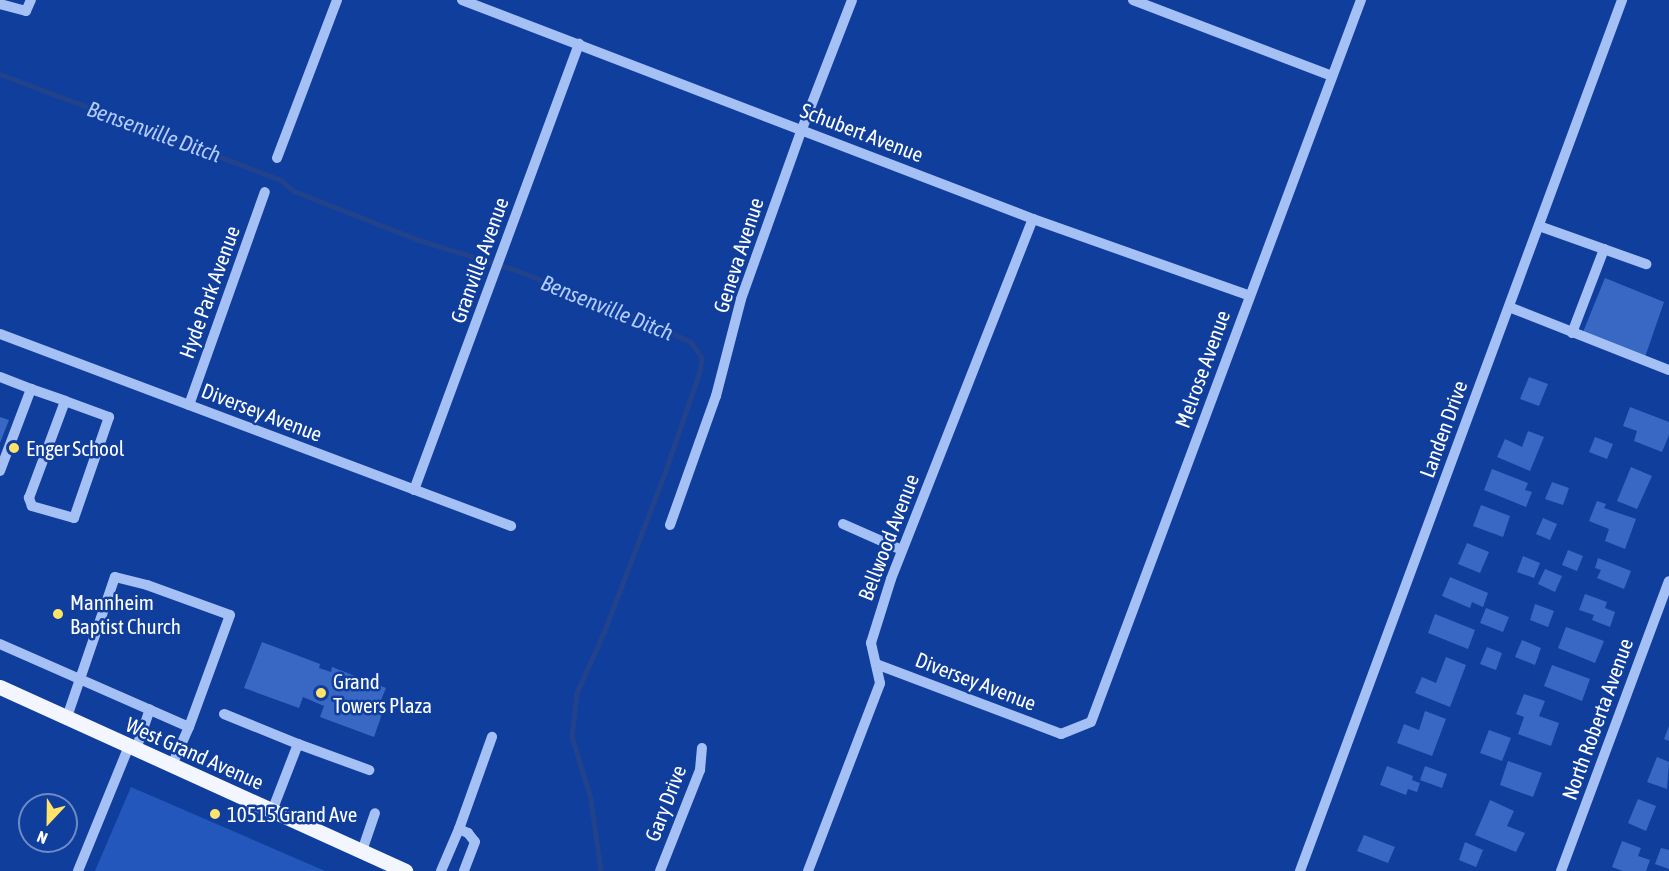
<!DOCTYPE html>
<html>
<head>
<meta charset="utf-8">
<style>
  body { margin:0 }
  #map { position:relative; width:1669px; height:871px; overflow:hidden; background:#103e9d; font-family:"Asap Condensed",sans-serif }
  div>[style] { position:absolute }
  .green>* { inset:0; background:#2357bb }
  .stream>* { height:4.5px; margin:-2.25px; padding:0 2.25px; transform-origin:2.25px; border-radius:2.25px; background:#22438b }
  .building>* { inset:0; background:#3968c4 }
  .minor>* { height:10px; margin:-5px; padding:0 5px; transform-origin:5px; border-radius:5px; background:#a5c0f5 }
  .major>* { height:15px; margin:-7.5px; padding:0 7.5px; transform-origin:7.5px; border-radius:7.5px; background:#f3f6ff }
  .dots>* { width:16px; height:16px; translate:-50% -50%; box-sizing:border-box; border:3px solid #103e9d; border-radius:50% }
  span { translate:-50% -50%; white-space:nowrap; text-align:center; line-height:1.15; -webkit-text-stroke:5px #103e9d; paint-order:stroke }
  .street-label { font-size:21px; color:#fff }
  .poi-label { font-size:21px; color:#fff }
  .left { translate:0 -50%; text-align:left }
  .water-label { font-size:22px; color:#b2cbfb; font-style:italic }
  .north { position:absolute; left:18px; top:793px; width:60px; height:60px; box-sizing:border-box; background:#103e9d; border:2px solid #708bc4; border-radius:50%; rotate:202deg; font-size:16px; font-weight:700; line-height:24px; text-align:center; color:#fff }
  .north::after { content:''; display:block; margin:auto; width:21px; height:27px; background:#ffe469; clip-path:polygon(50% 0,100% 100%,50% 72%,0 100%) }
</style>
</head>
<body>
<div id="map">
  <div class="green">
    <i style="clip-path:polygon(131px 787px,325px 871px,95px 871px)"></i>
  </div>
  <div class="stream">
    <i style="left:0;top:74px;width:265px;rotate:20.6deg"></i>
    <i style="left:248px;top:167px;width:37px;rotate:22deg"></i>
    <i style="left:282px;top:181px;width:16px;rotate:40deg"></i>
    <i style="left:294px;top:191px;width:134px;rotate:21.4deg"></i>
    <i style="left:419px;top:240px;width:102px;rotate:17.2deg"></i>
    <i style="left:516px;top:270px;width:140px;rotate:21.4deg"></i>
    <i style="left:646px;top:321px;width:50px;rotate:25deg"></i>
    <i style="left:691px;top:342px;width:19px;rotate:55deg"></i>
    <i style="left:702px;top:358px;width:14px;rotate:98deg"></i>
    <i style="left:700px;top:372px;width:110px;rotate:109.1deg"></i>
    <i style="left:664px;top:476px;width:168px;rotate:110.9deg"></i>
    <i style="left:604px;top:633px;width:66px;rotate:114.2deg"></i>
    <i style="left:577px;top:693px;width:43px;rotate:96.6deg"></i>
    <i style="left:572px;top:736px;width:66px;rotate:73.2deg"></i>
    <i style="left:591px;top:799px;width:73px;rotate:82.1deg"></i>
  </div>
  <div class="building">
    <i style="clip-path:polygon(1605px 278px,1664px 302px,1645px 357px,1583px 332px)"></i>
    <i style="clip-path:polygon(1529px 377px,1548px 384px,1539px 406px,1520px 399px)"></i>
    <i style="clip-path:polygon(1630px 407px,1669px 422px,1669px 435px,1662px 452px,1634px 441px,1637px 431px,1623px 426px)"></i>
    <i style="clip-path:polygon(0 417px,9px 420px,0 443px)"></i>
    <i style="clip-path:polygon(1528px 431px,1544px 437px,1530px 471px,1497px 457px,1505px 439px,1522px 447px)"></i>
    <i style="clip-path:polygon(1595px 437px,1613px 444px,1607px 459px,1589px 452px)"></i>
    <i style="clip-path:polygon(1631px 467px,1652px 476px,1637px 509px,1617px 501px)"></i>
    <i style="clip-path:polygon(1492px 469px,1528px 483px,1525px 490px,1532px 492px,1526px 507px,1484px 490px)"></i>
    <i style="clip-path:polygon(1552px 482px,1569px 488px,1563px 505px,1545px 499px)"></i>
    <i style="clip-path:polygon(1597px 501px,1606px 504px,1604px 508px,1636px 519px,1625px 549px,1605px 541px,1609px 529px,1589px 521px)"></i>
    <i style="clip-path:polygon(1481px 505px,1510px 516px,1503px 537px,1473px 526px)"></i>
    <i style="clip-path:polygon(1543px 518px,1557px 524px,1550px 540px,1536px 534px)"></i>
    <i style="clip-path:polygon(1467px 543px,1489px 552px,1480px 573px,1458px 564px)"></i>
    <i style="clip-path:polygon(1568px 550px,1583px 556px,1577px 571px,1562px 565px)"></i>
    <i style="clip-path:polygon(1523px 556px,1540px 563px,1534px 578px,1517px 572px)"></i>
    <i style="clip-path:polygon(1598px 558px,1631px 571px,1624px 589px,1597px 578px,1601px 570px,1595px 568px)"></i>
    <i style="clip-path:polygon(1545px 569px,1562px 576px,1555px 592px,1538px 584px)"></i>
    <i style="clip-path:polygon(1450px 577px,1488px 593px,1483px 607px,1472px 602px,1470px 608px,1442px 596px)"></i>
    <i style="clip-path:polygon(1585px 594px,1607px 602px,1605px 608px,1615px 612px,1610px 627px,1592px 620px,1594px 615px,1579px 610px)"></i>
    <i style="clip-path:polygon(1535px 604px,1554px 611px,1548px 627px,1530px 620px)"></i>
    <i style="clip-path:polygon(1486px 608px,1509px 617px,1503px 632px,1480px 623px)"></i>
    <i style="clip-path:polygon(1435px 614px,1475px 630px,1468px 649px,1428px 633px)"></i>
    <i style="clip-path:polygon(1566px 627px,1604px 641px,1595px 663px,1558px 648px)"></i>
    <i style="clip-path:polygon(1522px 640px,1541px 648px,1535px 665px,1515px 657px)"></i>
    <i style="clip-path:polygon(262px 642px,320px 664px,319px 668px,331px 672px,332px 667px,386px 688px,376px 712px,382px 714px,374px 737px,320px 717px,324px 706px,303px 697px,299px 708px,244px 688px)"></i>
    <i style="clip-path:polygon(1487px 647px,1502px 653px,1496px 670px,1480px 664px)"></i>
    <i style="clip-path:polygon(1446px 657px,1466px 665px,1450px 707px,1415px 693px,1422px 677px,1436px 683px)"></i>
    <i style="clip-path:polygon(1552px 665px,1590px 679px,1582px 701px,1544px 686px)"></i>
    <i style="clip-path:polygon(1524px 694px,1545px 701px,1539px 716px,1559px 723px,1551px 746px,1518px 734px,1524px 717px,1516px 714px)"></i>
    <i style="clip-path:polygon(1425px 711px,1446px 719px,1432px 756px,1397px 743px,1404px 724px,1419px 730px)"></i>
    <i style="clip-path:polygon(1669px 726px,1669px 741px,1664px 739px)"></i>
    <i style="clip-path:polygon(1489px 730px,1511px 738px,1502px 761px,1480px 753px)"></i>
    <i style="clip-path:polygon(1657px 757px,1669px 762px,1667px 789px,1647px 782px)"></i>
    <i style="clip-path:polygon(1508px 761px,1542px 773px,1533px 797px,1500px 785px)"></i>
    <i style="clip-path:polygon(1387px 766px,1413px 776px,1412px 780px,1420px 783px,1417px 792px,1408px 789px,1406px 795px,1380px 785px)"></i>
    <i style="clip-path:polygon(1425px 766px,1447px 774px,1442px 788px,1420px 780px)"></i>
    <i style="clip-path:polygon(1638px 799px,1656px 806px,1646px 831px,1628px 823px)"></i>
    <i style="clip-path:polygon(1490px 800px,1514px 811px,1507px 826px,1525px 833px,1516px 852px,1475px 835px)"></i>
    <i style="clip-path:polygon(1364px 835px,1395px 847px,1388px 863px,1357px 851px)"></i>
    <i style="clip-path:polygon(1622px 841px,1641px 848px,1638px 856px,1650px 860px,1646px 871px,1623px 871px,1612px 867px)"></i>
    <i style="clip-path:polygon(1465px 842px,1483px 850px,1476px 867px,1459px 860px)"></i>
    <i style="clip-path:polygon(1661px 848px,1669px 850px,1669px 869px,1655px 864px)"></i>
  </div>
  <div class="minor">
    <i style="left:462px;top:0;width:612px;rotate:20.98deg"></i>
    <i style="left:1033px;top:219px;width:230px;rotate:19.5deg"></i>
    <i style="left:1133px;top:0;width:213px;rotate:20.9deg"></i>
    <i style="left:0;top:4px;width:27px;rotate:15deg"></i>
    <i style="left:26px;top:11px;width:12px;rotate:-66deg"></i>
    <i style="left:277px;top:158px;width:169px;rotate:-69.2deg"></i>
    <i style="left:1539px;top:226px;width:114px;rotate:19.6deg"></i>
    <i style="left:1509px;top:307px;width:172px;rotate:21.5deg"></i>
    <i style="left:1572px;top:333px;width:90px;rotate:-69.1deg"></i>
    <i style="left:0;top:334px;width:546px;rotate:20.59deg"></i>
    <i style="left:0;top:377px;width:33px;rotate:21deg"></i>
    <i style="left:31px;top:389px;width:36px;rotate:19deg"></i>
    <i style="left:65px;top:401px;width:47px;rotate:20deg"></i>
    <i style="left:109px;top:417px;width:107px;rotate:109.1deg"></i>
    <i style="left:74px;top:518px;width:44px;rotate:-164.1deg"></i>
    <i style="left:32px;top:506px;width:9px;rotate:-111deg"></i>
    <i style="left:29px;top:498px;width:103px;rotate:-69.6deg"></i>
    <i style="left:189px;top:405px;width:226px;rotate:-70.4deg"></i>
    <i style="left:0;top:471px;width:88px;rotate:-69.3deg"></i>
    <i style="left:414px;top:490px;width:476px;rotate:-69.7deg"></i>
    <i style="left:843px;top:524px;width:64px;rotate:23.8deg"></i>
    <i style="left:670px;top:525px;width:137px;rotate:-70.4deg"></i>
    <i style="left:716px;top:396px;width:100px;rotate:-75.5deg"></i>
    <i style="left:741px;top:299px;width:181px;rotate:-70.3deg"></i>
    <i style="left:802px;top:129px;width:138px;rotate:-68.8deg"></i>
    <i style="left:0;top:644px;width:206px;rotate:23.7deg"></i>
    <i style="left:189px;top:727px;width:42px;rotate:114.1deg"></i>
    <i style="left:876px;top:664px;width:198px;rotate:20.7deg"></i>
    <i style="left:1061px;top:734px;width:32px;rotate:-22deg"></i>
    <i style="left:1091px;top:722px;width:771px;rotate:-69.5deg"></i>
    <i style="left:224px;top:714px;width:80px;rotate:22.1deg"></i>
    <i style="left:67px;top:717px;width:148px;rotate:-71.1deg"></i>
    <i style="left:115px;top:577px;width:33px;rotate:14deg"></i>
    <i style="left:147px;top:585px;width:88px;rotate:19.9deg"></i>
    <i style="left:230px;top:615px;width:119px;rotate:110.1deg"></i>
    <i style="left:136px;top:749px;width:42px;rotate:-70.7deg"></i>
    <i style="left:272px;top:811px;width:72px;rotate:-68.8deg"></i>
    <i style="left:298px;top:744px;width:76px;rotate:20.1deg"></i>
    <i style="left:459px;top:829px;width:98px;rotate:-70.3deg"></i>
    <i style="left:362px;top:851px;width:40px;rotate:-71.1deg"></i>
    <i style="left:78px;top:871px;width:135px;rotate:-67.8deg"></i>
    <i style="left:441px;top:871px;width:46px;rotate:-66.8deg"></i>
    <i style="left:459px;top:829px;width:10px;rotate:24deg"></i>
    <i style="left:468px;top:833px;width:11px;rotate:52deg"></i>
    <i style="left:475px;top:842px;width:31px;rotate:111deg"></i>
    <i style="left:660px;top:871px;width:109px;rotate:-68.4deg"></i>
    <i style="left:700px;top:770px;width:22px;rotate:-85deg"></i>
    <i style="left:808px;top:871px;width:201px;rotate:-69deg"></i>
    <i style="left:880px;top:683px;width:41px;rotate:-102.7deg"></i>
    <i style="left:871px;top:643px;width:67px;rotate:-72.6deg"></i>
    <i style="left:891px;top:579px;width:387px;rotate:-68.5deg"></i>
    <i style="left:1300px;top:871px;width:929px;rotate:-69.71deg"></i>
    <i style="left:1561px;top:871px;width:309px;rotate:-69.6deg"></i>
  </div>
  <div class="major">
    <i style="left:0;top:687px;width:445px;rotate:24.4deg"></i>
  </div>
  <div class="dots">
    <i style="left:14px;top:448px;background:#ffe469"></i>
    <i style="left:58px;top:614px;background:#ffe469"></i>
    <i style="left:321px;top:693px;background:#ffe469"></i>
    <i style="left:215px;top:814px;background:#ffe469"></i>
  </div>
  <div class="street-label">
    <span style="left:862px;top:132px;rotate:21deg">Schubert Avenue</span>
    <span style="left:738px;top:255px;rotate:-72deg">Geneva Avenue</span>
    <span style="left:479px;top:260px;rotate:-70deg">Granville Avenue</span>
    <span style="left:209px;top:292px;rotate:-70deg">Hyde Park Avenue</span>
    <span style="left:1202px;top:369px;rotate:-70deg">Melrose Avenue</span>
    <span style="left:262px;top:412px;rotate:21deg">Diversey Avenue</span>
    <span style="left:1443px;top:429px;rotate:-70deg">Landen Drive</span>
    <span style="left:888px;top:537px;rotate:-69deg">Bellwood Avenue</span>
    <span style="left:976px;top:681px;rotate:21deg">Diversey Avenue</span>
    <span style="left:1597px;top:719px;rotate:-70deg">North Roberta Avenue</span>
    <span style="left:195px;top:753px;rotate:24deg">West Grand Avenue</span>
    <span style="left:665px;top:803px;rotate:-69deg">Gary Drive</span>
  </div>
  <div class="poi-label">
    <span class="left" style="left:26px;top:448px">Enger School</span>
    <span class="left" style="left:70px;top:614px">Mannheim<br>Baptist Church</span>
    <span class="left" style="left:333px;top:693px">Grand<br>Towers Plaza</span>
    <span class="left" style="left:227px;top:814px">10515 Grand Ave</span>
  </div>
  <div class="water-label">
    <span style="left:154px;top:132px;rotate:20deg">Bensenville Ditch</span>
    <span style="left:607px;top:308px;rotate:22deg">Bensenville Ditch</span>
  </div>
  <div class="north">N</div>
</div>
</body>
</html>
